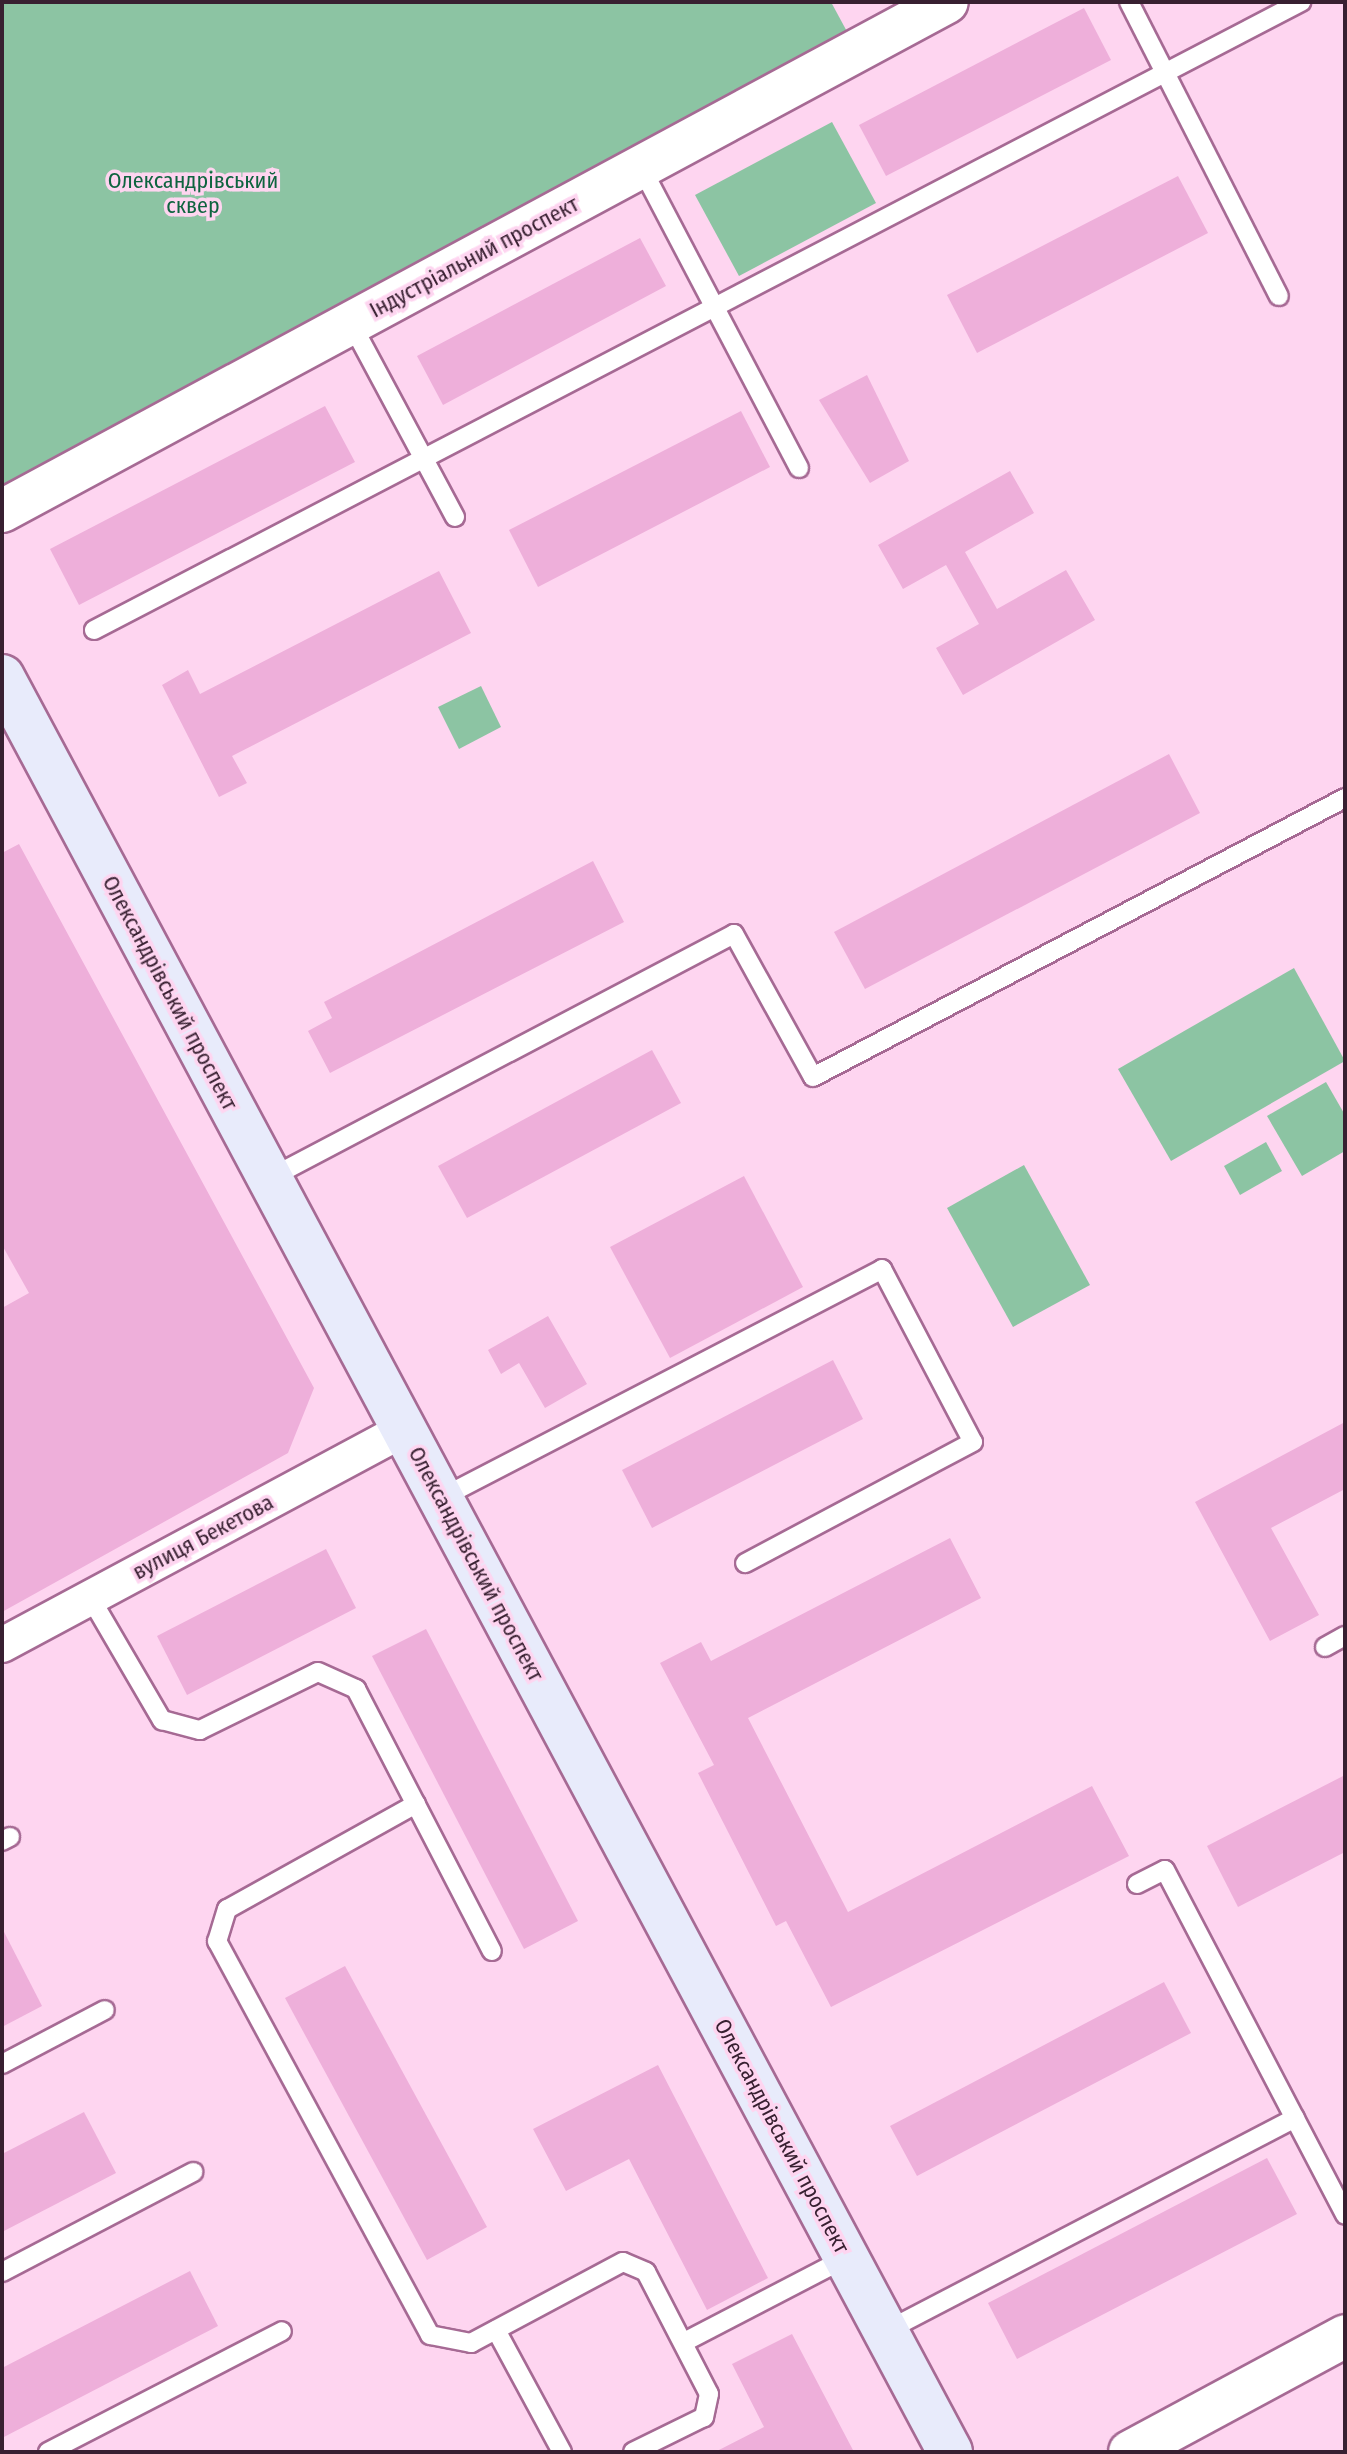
<!DOCTYPE html>
<html>
<head>
<meta charset="utf-8">
<style>
  body { margin:0 }
  #map { position:relative; width:1347px; height:2454px; overflow:hidden; background:#fed5f0; font-family:"Fira Sans Condensed",sans-serif }
  div>[style] { position:absolute }
  .green>* { inset:0; background:#8cc4a3 }
  .building>* { inset:0; background:#eeafda }
  .roads { filter:drop-shadow(2px 0 #a66a94) drop-shadow(-2px 0 #a66a94) drop-shadow(0 2px #a66a94) drop-shadow(0 -2px #a66a94) }
  .service>* { height:18px; margin:-9px; padding:0 9px; transform-origin:9px; border-radius:9px; background:#fff }
  .minor>* { height:34px; margin:-17px; padding:0 17px; transform-origin:17px; border-radius:17px; background:#fff }
  .tertiary>* { height:42px; margin:-21px; padding:0 21px; transform-origin:21px; border-radius:21px; background:#fff }
  .secondary>* { height:44px; margin:-22px; padding:0 22px; transform-origin:22px; border-radius:22px; background:#e8ebfb }
  span { translate:-50% -50%; white-space:nowrap; text-align:center; line-height:1.15; -webkit-text-stroke:7px #fed5f0; paint-order:stroke }
  .park-label { font-size:22px; color:#0e643f }
  .street-label { font-size:22px; color:#382031 }
  .frame { position:absolute; inset:0; border:4px solid #382031; pointer-events:none }
</style>
</head>
<body>
<div id="map">
  <div class="green">
    <i style="clip-path:polygon(2px 2px,831px 2px,857px 50px,2px 511px)"></i>
    <i style="clip-path:polygon(832px 122px,876px 203px,739px 276px,695px 195px)"></i>
    <i style="clip-path:polygon(481px 686px,501px 727px,459px 749px,438px 707px)"></i>
    <i style="clip-path:polygon(1294px 968px,1345px 1061px,1171px 1161px,1118px 1069px)"></i>
    <i style="clip-path:polygon(1326px 1082px,1345px 1115px,1345px 1151px,1302px 1176px,1267px 1116px)"></i>
    <i style="clip-path:polygon(1266px 1142px,1282px 1171px,1240px 1195px,1224px 1166px)"></i>
    <i style="clip-path:polygon(1024px 1165px,1090px 1285px,1013px 1327px,947px 1208px)"></i>
  </div>
  <div class="building">
    <i style="clip-path:polygon(1084px 8px,1111px 60px,886px 176px,859px 125px)"></i>
    <i style="clip-path:polygon(1178px 176px,1208px 233px,977px 353px,947px 295px)"></i>
    <i style="clip-path:polygon(640px 238px,666px 286px,443px 405px,417px 356px)"></i>
    <i style="clip-path:polygon(867px 375px,909px 461px,870px 483px,819px 400px)"></i>
    <i style="clip-path:polygon(325px 406px,355px 462px,79px 605px,50px 549px)"></i>
    <i style="clip-path:polygon(741px 411px,770px 467px,538px 587px,509px 530px)"></i>
    <i style="clip-path:polygon(1010px 471px,1034px 513px,965px 552px,997px 609px,1066px 570px,1095px 620px,963px 695px,936px 648px,979px 624px,946px 565px,903px 589px,878px 545px)"></i>
    <i style="clip-path:polygon(439px 571px,471px 633px,232px 756px,247px 783px,219px 797px,162px 685px,188px 670px,200px 694px)"></i>
    <i style="clip-path:polygon(1169px 754px,1200px 813px,865px 989px,834px 932px)"></i>
    <i style="clip-path:polygon(19px 844px,314px 1388px,288px 1453px,2px 1612px,2px 1308px,29px 1293px,2px 1245px,2px 853px)"></i>
    <i style="clip-path:polygon(593px 861px,624px 922px,330px 1073px,308px 1031px,332px 1018px,324px 1002px)"></i>
    <i style="clip-path:polygon(652px 1050px,681px 1103px,467px 1218px,438px 1166px)"></i>
    <i style="clip-path:polygon(744px 1176px,803px 1287px,670px 1358px,610px 1247px)"></i>
    <i style="clip-path:polygon(548px 1316px,587px 1384px,545px 1408px,519px 1363px,501px 1374px,488px 1350px)"></i>
    <i style="clip-path:polygon(833px 1360px,863px 1419px,652px 1528px,622px 1470px)"></i>
    <i style="clip-path:polygon(1345px 1422px,1345px 1489px,1271px 1528px,1319px 1615px,1270px 1641px,1195px 1502px)"></i>
    <i style="clip-path:polygon(950px 1538px,981px 1598px,748px 1718px,848px 1912px,1092px 1786px,1129px 1856px,831px 2007px,786px 1921px,776px 1926px,698px 1773px,714px 1765px,660px 1663px,701px 1642px,711px 1661px)"></i>
    <i style="clip-path:polygon(326px 1549px,356px 1608px,187px 1695px,157px 1636px)"></i>
    <i style="clip-path:polygon(426px 1629px,578px 1921px,524px 1949px,372px 1656px)"></i>
    <i style="clip-path:polygon(1345px 1775px,1345px 1852px,1238px 1907px,1207px 1846px)"></i>
    <i style="clip-path:polygon(2px 1928px,42px 2006px,2px 2027px)"></i>
    <i style="clip-path:polygon(345px 1966px,487px 2227px,427px 2260px,285px 1998px)"></i>
    <i style="clip-path:polygon(1164px 1982px,1191px 2033px,917px 2176px,890px 2126px)"></i>
    <i style="clip-path:polygon(658px 2065px,768px 2278px,707px 2310px,629px 2159px,566px 2191px,533px 2129px)"></i>
    <i style="clip-path:polygon(84px 2112px,116px 2173px,2px 2232px,2px 2154px)"></i>
    <i style="clip-path:polygon(1267px 2158px,1297px 2214px,1017px 2359px,988px 2303px)"></i>
    <i style="clip-path:polygon(190px 2271px,218px 2326px,2px 2438px,2px 2368px)"></i>
    <i style="clip-path:polygon(792px 2334px,854px 2452px,715px 2452px,764px 2427px,732px 2364px)"></i>
  </div>
  <div class="roads">
    <div class="service">
      <i style="left:1129px;top:2px;width:330px;rotate:63deg"></i>
      <i style="left:641px;top:167px;width:340px;rotate:62.3deg"></i>
      <i style="left:351px;top:323px;width:220px;rotate:61.8deg"></i>
      <i style="left:94px;top:630px;width:1361px;rotate:-27.49deg"></i>
      <i style="left:270px;top:1178px;width:524px;rotate:-27.74deg"></i>
      <i style="left:734px;top:934px;width:163px;rotate:61.1deg"></i>
      <i style="left:813px;top:1077px;width:601px;rotate:-27.67deg"></i>
      <i style="left:441px;top:1498px;width:497px;rotate:-27.4deg"></i>
      <i style="left:882px;top:1269px;width:195px;rotate:62.3deg"></i>
      <i style="left:973px;top:1442px;width:258px;rotate:152deg"></i>
      <i style="left:90px;top:1597px;width:143px;rotate:59.7deg"></i>
      <i style="left:162px;top:1720px;width:39px;rotate:15deg"></i>
      <i style="left:200px;top:1730px;width:131px;rotate:-26.2deg"></i>
      <i style="left:318px;top:1672px;width:42px;rotate:24.1deg"></i>
      <i style="left:356px;top:1689px;width:295px;rotate:62.6deg"></i>
      <i style="left:1325px;top:1647px;width:23px;rotate:-29deg"></i>
      <i style="left:416px;top:1804px;width:216px;rotate:150.9deg"></i>
      <i style="left:227px;top:1909px;width:34px;rotate:107deg"></i>
      <i style="left:217px;top:1941px;width:448px;rotate:61.6deg"></i>
      <i style="left:430px;top:2335px;width:42px;rotate:11deg"></i>
      <i style="left:471px;top:2343px;width:172px;rotate:-28.1deg"></i>
      <i style="left:623px;top:2262px;width:25px;rotate:23deg"></i>
      <i style="left:646px;top:2272px;width:137px;rotate:62.7deg"></i>
      <i style="left:709px;top:2394px;width:24px;rotate:102deg"></i>
      <i style="left:704px;top:2417px;width:79px;rotate:153.8deg"></i>
      <i style="left:2px;top:1841px;width:9px;rotate:-27deg"></i>
      <i style="left:1137px;top:1884px;width:31px;rotate:-27deg"></i>
      <i style="left:1165px;top:1870px;width:389px;rotate:62.4deg"></i>
      <i style="left:2px;top:2064px;width:116px;rotate:-27.7deg"></i>
      <i style="left:2px;top:2272px;width:216px;rotate:-27.6deg"></i>
      <i style="left:496px;top:2330px;width:139px;rotate:61.6deg"></i>
      <i style="left:886px;top:2331px;width:461px;rotate:-27.5deg"></i>
      <i style="left:684px;top:2342px;width:182px;rotate:-27.4deg"></i>
      <i style="left:48px;top:2452px;width:263px;rotate:-27.3deg"></i>
    </div>
    <div class="minor">
      <i style="left:2px;top:1645px;width:456px;rotate:-28.2deg"></i>
    </div>
    <div class="tertiary">
      <i style="left:2px;top:511px;width:1073px;rotate:-28.31deg"></i>
      <i style="left:1130px;top:2452px;width:244px;rotate:-28.3deg"></i>
    </div>
    <div class="secondary">
      <i style="left:2px;top:677px;width:2012px;rotate:61.89deg"></i>
    </div>
  </div>
  <div class="park-label">
    <span style="left:193px;top:193px">Олександрівський<br>сквер</span>
  </div>
  <div class="street-label">
    <span style="left:474px;top:257px;rotate:-28deg">Індустріальний проспект</span>
    <span style="left:170px;top:993px;rotate:62deg">Олександрівський проспект</span>
    <span style="left:203px;top:1537px;rotate:-28deg">вулиця Бекетова</span>
    <span style="left:476px;top:1564px;rotate:62deg">Олександрівський проспект</span>
    <span style="left:782px;top:2136px;rotate:62deg">Олександрівський проспект</span>
  </div>
  <div class="frame"></div>
</div>
</body>
</html>
